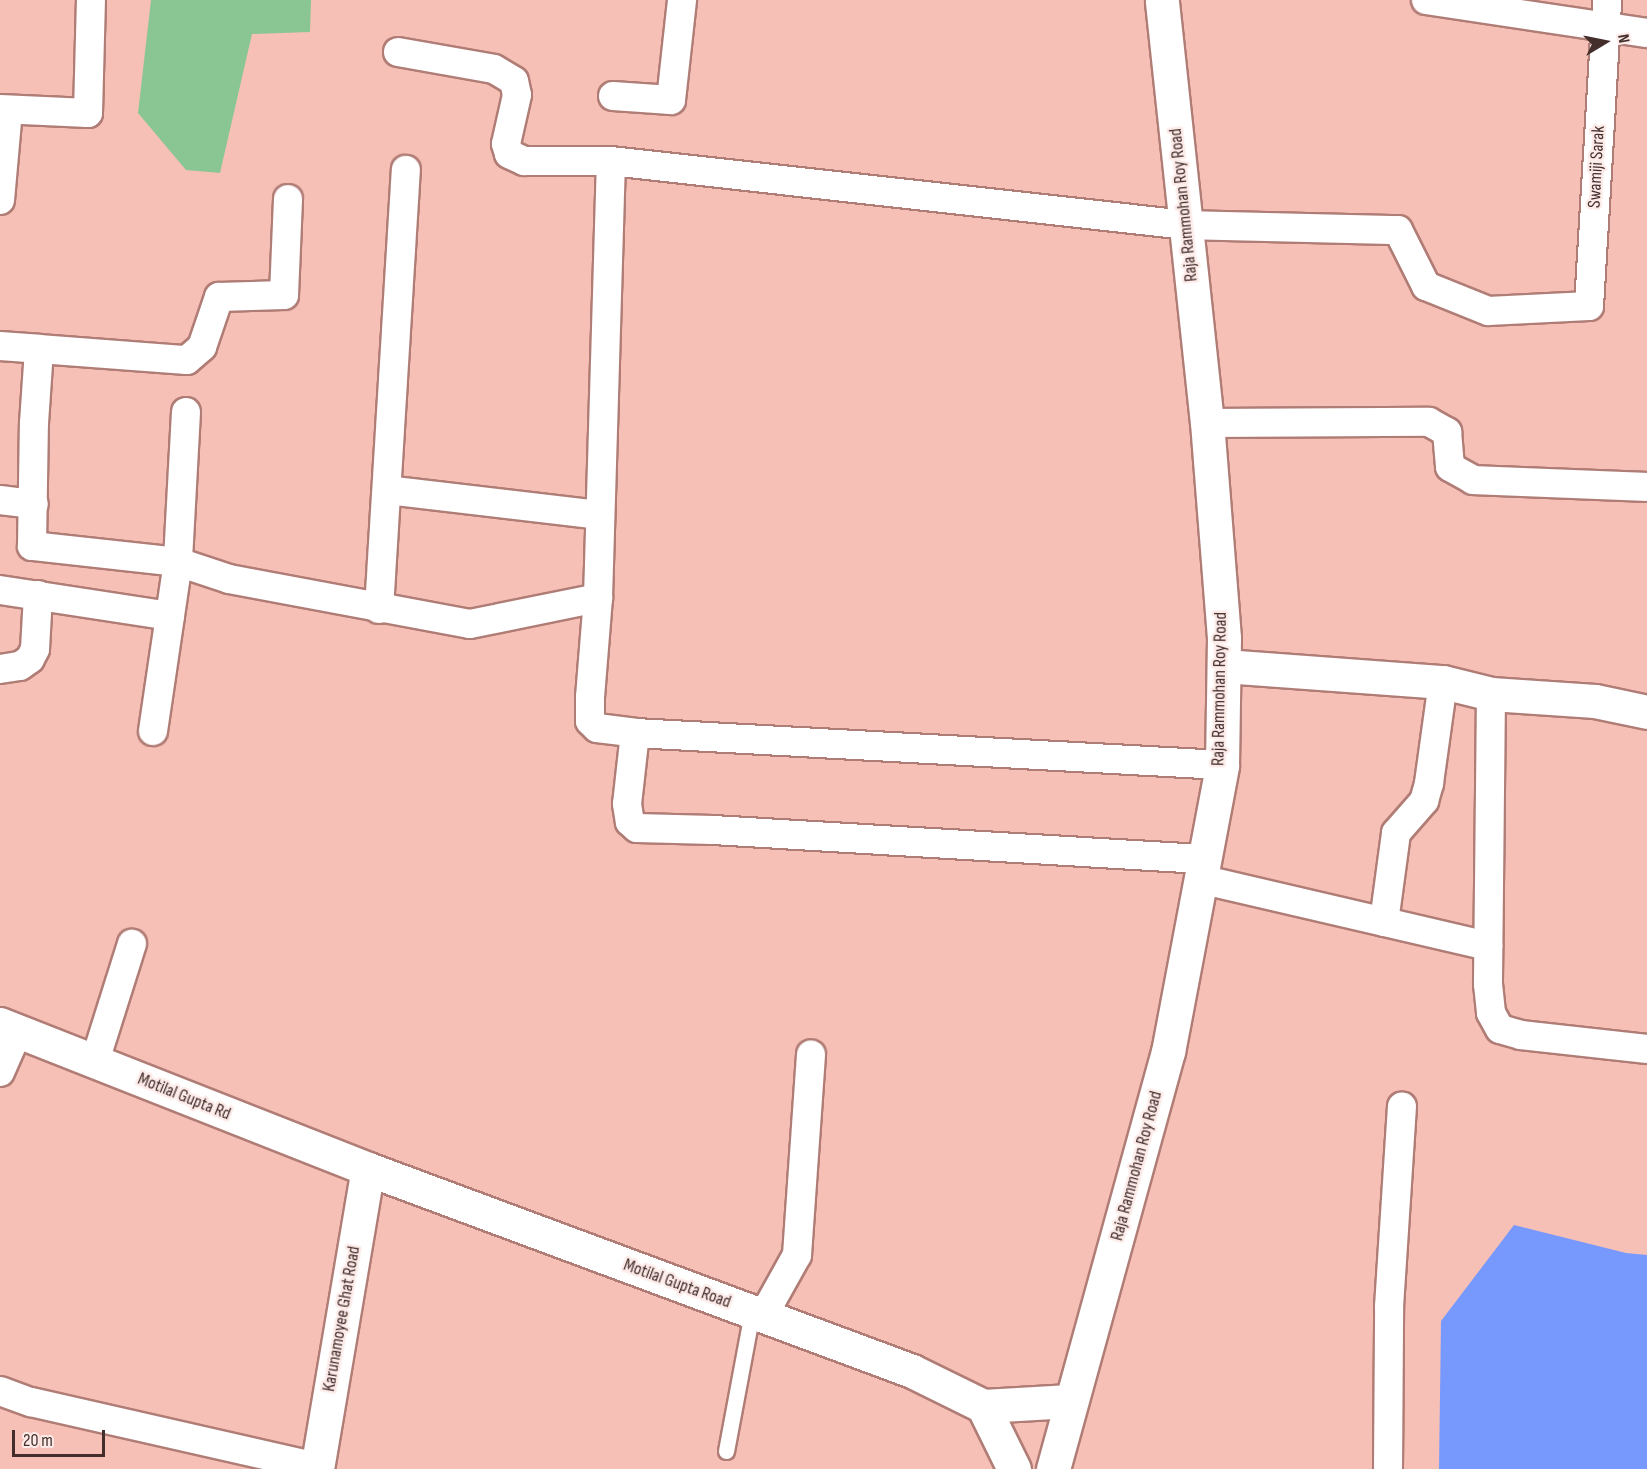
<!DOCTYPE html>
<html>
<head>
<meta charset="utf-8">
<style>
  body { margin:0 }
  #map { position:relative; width:1647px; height:1469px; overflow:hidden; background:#f6c0b7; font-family:"Sofia Sans Condensed",sans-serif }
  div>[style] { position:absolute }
  .green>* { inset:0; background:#8ac693 }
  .water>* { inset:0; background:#7799fd }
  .roads { filter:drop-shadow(2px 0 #b07d76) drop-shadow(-2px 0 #b07d76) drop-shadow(0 2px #b07d76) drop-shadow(0 -2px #b07d76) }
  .lane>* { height:15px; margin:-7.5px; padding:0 7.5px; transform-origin:7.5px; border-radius:7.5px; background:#fff }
  .street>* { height:28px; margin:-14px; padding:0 14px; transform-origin:14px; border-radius:14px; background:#fff }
  .secondary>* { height:33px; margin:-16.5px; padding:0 16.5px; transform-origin:16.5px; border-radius:16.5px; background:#fff }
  span { translate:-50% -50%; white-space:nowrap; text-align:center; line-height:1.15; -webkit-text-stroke:5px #fcebe8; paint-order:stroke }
  .street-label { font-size:18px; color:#432e2b }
  .north { position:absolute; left:1575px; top:12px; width:60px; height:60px; -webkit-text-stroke:4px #fcebe8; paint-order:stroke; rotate:80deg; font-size:16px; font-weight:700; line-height:24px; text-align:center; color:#432e2b }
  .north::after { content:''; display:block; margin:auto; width:21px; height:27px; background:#432e2b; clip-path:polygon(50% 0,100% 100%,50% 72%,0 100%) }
  .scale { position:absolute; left:12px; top:1430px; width:93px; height:27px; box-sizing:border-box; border:3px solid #432e2b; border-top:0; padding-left:8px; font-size:18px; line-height:21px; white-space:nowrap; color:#432e2b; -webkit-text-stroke:4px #fcebe8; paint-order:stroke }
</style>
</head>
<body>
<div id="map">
  <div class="green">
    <i style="clip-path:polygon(151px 0,311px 0,310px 32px,252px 34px,220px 173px,186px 170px,138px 113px)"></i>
  </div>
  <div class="water">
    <i style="clip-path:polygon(1514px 1225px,1626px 1253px,1647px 1255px,1647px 1469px,1439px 1469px,1441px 1321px)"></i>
  </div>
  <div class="roads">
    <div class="lane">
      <i style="left:726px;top:1451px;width:141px;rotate:-79.4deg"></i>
    </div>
    <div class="street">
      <i style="left:1426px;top:0;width:223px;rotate:8.5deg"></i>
      <i style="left:398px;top:52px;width:97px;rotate:10deg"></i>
      <i style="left:494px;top:69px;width:23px;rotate:31deg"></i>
      <i style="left:514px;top:81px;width:14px;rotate:78deg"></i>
      <i style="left:517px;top:95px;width:50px;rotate:102.7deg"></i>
      <i style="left:506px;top:144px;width:10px;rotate:73deg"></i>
      <i style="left:509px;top:154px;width:17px;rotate:25deg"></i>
      <i style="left:524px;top:161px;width:87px"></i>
      <i style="left:611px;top:161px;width:579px;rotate:6.35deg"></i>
      <i style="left:1186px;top:225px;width:212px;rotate:1.4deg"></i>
      <i style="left:1398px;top:230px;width:63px;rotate:63.4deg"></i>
      <i style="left:1426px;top:286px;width:67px;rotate:22deg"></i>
      <i style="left:1488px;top:311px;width:101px;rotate:-2.8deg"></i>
      <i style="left:1589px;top:306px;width:307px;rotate:-86.6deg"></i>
      <i style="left:613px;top:96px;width:58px;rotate:3.9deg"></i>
      <i style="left:671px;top:100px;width:101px;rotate:-83.7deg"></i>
      <i style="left:0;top:109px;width:88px;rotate:2.6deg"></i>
      <i style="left:88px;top:113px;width:113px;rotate:-88.5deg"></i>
      <i style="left:0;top:200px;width:90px;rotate:-84.9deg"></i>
      <i style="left:0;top:346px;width:39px;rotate:4deg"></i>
      <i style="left:186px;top:412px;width:150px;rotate:93.1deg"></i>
      <i style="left:178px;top:562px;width:54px;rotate:18.4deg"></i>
      <i style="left:229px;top:579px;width:245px;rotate:10.6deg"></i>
      <i style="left:470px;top:624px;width:131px;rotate:-11.5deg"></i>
      <i style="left:598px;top:598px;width:99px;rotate:94.6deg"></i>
      <i style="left:590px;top:697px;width:24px;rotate:90deg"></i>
      <i style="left:590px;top:721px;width:10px;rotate:45deg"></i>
      <i style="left:597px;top:728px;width:38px;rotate:7deg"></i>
      <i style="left:635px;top:733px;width:588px;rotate:3.12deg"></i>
      <i style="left:1207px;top:423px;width:222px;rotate:-0.3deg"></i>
      <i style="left:1429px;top:422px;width:21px;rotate:29deg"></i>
      <i style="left:1447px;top:432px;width:35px;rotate:85deg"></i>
      <i style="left:1450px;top:467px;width:26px;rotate:29deg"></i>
      <i style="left:1473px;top:480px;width:174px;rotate:2.3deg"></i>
      <i style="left:387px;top:490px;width:214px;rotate:6.7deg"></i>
      <i style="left:0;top:500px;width:34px;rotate:7deg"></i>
      <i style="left:0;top:590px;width:172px;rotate:8.7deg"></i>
      <i style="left:598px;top:598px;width:437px;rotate:-88.3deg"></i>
      <i style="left:379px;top:609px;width:440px;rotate:-86.5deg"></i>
      <i style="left:0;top:669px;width:20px;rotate:-9deg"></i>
      <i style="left:20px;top:666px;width:12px;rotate:-35deg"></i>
      <i style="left:30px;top:659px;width:11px;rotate:-63deg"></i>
      <i style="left:35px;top:649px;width:54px;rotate:-86.8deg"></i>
      <i style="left:1491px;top:694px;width:290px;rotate:90.6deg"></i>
      <i style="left:1488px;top:984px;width:29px;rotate:84deg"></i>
      <i style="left:1491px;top:1013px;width:18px;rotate:61deg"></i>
      <i style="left:1500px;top:1029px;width:22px;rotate:16deg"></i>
      <i style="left:1521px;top:1035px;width:127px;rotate:6.3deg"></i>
      <i style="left:153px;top:731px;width:171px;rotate:-81.6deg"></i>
      <i style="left:178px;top:562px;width:147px;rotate:-173.7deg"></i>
      <i style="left:32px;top:546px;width:123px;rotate:-89.1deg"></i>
      <i style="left:34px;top:423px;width:74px;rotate:-86.1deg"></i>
      <i style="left:39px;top:349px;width:148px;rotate:4.3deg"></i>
      <i style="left:187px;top:360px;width:20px;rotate:-41deg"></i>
      <i style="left:202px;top:347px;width:53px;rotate:-71.2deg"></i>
      <i style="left:219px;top:297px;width:65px;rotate:-1.8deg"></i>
      <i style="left:284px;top:295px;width:96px;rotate:-87.6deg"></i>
      <i style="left:635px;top:733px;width:71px;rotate:96.4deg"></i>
      <i style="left:627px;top:804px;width:18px;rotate:81deg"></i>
      <i style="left:630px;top:822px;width:9px;rotate:41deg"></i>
      <i style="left:637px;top:828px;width:76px;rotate:1.5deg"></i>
      <i style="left:713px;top:830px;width:492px;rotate:3.4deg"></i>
      <i style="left:1200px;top:879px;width:296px;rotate:13.1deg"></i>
      <i style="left:1384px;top:922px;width:90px;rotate:-82.3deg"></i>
      <i style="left:1396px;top:833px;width:43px;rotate:-48.8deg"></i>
      <i style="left:1424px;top:801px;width:19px;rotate:-74deg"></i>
      <i style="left:1429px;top:783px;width:102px;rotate:-82.1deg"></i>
      <i style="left:95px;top:1061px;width:123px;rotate:-72.5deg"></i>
      <i style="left:0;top:1072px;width:45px;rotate:-66.3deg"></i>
      <i style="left:763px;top:1316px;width:70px;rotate:-60.9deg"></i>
      <i style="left:797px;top:1255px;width:201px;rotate:-86deg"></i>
      <i style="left:0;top:1391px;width:33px;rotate:20deg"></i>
      <i style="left:31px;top:1402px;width:293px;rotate:12.8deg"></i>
      <i style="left:1388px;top:1469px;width:162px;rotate:-89.6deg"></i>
      <i style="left:1389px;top:1307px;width:201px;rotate:-86.3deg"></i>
    </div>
    <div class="secondary">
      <i style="left:1224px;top:666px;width:220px;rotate:4.2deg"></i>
      <i style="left:1443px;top:682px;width:49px;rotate:14deg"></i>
      <i style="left:1491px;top:694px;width:104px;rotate:3.9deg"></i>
      <i style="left:1595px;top:701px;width:53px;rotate:11.9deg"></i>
      <i style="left:0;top:1024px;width:396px;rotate:21.5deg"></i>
      <i style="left:368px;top:1169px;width:580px;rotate:20.37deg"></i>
      <i style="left:912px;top:1371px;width:79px;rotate:26.2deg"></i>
      <i style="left:983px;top:1406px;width:87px;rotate:-3.3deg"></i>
      <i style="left:983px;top:1406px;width:70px;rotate:63.8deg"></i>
      <i style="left:317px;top:1469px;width:304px;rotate:-80.4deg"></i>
      <i style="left:1053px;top:1469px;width:433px;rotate:-74.6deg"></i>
      <i style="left:1168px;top:1052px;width:292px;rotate:-79.3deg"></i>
      <i style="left:1222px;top:765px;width:127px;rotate:-89.1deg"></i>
      <i style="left:1224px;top:638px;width:216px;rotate:-94.5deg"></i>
      <i style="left:1207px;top:423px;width:425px;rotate:-96.1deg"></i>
    </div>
  </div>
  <div class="street-label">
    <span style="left:1597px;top:167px;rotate:-87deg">Swamiji Sarak</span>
    <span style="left:1184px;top:205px;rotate:-96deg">Raja Rammohan Roy Road</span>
    <span style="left:1220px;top:689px;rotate:-89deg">Raja Rammohan Roy Road</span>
    <span style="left:184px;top:1097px;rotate:22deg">Motilal Gupta Rd</span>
    <span style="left:1137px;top:1166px;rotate:-75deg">Raja Rammohan Roy Road</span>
    <span style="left:677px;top:1284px;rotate:20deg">Motilal Gupta Road</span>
    <span style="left:342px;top:1319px;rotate:-80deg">Karunamoyee Ghat Road</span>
  </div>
  <div class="north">N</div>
  <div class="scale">20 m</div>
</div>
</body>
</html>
